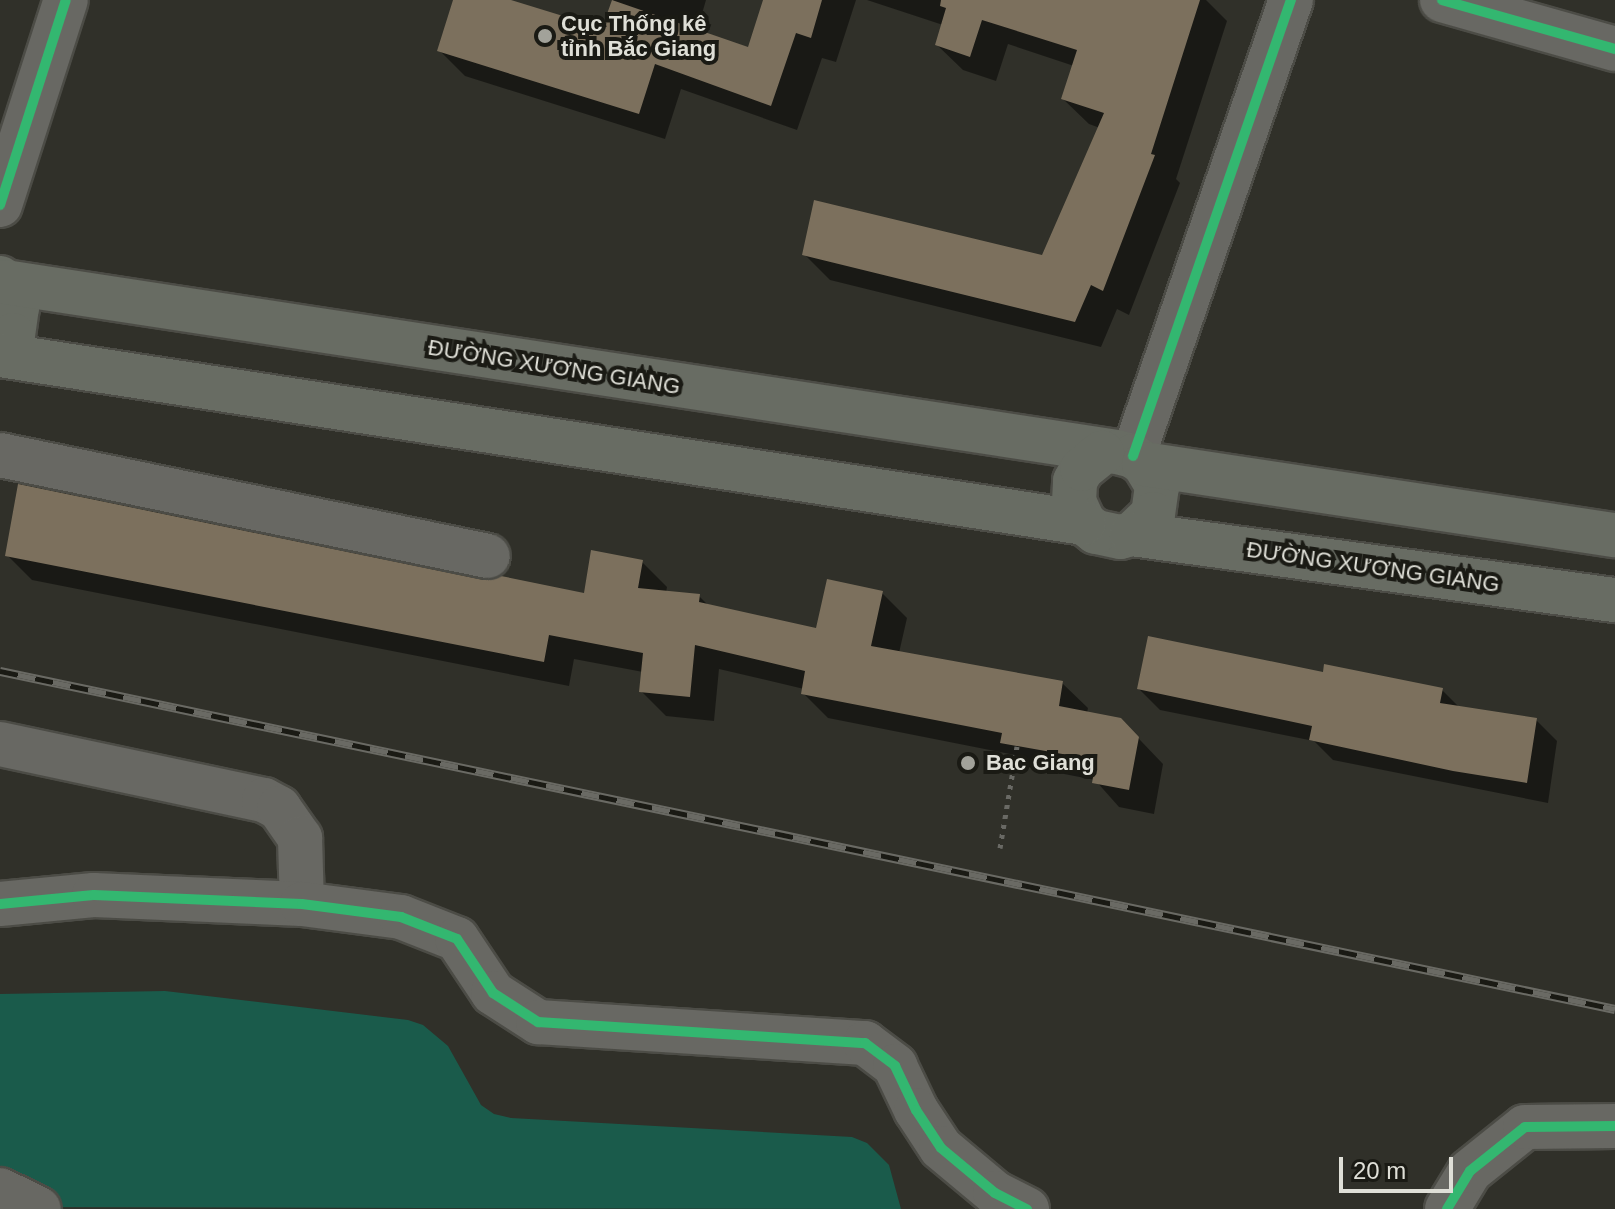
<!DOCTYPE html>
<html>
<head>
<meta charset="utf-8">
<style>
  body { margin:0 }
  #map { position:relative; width:1615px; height:1209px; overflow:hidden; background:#303029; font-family:Helvetica,sans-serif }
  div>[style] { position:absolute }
  .water>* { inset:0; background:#1a5b4b }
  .shadow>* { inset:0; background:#0007 }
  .building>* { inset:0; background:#7c705d }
  .path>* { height:5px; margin-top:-2.5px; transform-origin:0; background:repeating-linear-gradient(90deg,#696964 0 4px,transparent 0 10px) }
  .roads { filter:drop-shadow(2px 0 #4c4c46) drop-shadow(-2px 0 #4c4c46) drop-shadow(0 2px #4c4c46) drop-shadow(0 -2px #4c4c46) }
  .minor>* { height:44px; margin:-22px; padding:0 22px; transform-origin:22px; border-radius:22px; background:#686863 }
  .major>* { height:44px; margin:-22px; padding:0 22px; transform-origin:22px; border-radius:22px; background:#686c63 }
  .rail>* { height:9px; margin-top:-4.5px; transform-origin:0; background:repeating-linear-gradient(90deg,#1a1a14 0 18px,#6a6a64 0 36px); box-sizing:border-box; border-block:2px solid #6a6a64 }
  .cycleway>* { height:10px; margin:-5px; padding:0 5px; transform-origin:5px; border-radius:5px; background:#33b770 }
  .dots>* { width:22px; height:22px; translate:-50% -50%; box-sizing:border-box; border:4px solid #1a1a14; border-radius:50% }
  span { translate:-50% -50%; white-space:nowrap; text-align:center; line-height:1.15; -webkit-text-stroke:8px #1a1a14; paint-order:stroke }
  .poi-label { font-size:22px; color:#dfdfd7; font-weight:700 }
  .left { translate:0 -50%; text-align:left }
  .street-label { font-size:22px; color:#dfdfd7 }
  .scale { position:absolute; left:1339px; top:1157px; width:114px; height:36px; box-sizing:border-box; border:4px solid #dfdfd7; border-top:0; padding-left:10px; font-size:24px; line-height:28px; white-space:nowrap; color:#dfdfd7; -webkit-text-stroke:6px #1a1a14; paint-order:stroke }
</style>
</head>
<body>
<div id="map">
  <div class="water">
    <i style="clip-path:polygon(165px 991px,408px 1020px,423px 1025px,448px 1046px,481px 1105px,494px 1114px,511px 1118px,852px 1137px,867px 1143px,889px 1165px,901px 1209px,0 1207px,0 994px)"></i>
  </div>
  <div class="shadow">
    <i style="clip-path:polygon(455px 0,504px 0,603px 31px,613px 0,706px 0,697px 31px,750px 50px,765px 0,856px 0,836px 62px,822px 58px,797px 130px,681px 89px,665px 139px,465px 76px,439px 50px)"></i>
    <i style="clip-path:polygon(867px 0,1206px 0,1227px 21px,1176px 179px,1180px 183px,1129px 315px,1117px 309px,1101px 347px,830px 280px,804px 254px,1043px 257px,1100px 128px,1089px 124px,1063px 99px,1074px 66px,1008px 44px,996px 81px,963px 70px,937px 45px,943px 25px)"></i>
    <i style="clip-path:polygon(7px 555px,483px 583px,585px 595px,642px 562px,667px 587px,666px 593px,699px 596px,709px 606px,818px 630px,882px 593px,907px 618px,899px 653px,1062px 683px,1088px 708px,1087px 713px,1120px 719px,1163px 764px,1154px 814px,1119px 807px,1095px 780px,1028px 767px,1015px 755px,828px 718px,803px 693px,804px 689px,719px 669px,714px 721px,666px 716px,641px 691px,643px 672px,574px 659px,569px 686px,32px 580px)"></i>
    <i style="clip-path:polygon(1324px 674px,1442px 690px,1460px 708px,1536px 720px,1557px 741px,1548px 803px,1333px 760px,1314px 741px,1160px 710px,1139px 689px)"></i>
  </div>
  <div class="building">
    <i style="clip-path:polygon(453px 0,511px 0,602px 28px,612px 0,748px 47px,763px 0,822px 0,811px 38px,796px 33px,771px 106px,655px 64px,639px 114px,437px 51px)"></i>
    <i style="clip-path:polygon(941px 0,1200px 0,1151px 154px,1155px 155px,1103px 291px,1091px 285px,1075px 322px,802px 255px,814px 200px,1042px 255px,1104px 113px,1061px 99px,1077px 50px,982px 20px,970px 57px,935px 45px,946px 8px,940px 6px)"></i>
    <i style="clip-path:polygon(18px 484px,483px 580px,501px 576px,584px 593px,591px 550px,643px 560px,638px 588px,700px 594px,699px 602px,816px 628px,827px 579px,883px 591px,871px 646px,1063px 681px,1059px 706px,1121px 718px,1139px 737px,1129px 790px,1092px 783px,1096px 760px,1000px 743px,1002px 733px,801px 694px,805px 671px,695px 645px,690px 697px,639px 692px,643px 653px,549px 635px,544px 662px,5px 556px)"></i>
    <i style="clip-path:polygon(1148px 636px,1323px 672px,1324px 664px,1443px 688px,1440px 703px,1537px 718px,1527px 783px,1453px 771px,1309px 740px,1312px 726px,1137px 689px)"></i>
  </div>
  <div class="path">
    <i style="left:1000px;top:848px;width:103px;rotate:-80.5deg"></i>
  </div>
  <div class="roads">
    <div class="minor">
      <i style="left:1442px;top:0;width:180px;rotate:15.8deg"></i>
      <i style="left:0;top:205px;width:215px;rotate:-72.2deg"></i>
      <i style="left:0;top:455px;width:498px;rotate:11.7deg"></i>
      <i style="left:1133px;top:456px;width:483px;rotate:-70.9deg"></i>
      <i style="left:0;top:744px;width:270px;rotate:12deg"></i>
      <i style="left:264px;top:800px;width:17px;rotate:28deg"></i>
      <i style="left:279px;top:808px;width:37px;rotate:55deg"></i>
      <i style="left:300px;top:838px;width:66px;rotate:88.3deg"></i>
      <i style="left:0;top:904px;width:94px;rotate:-5.5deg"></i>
      <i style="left:94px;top:895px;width:208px;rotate:2.5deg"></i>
      <i style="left:302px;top:904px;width:100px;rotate:7.5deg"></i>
      <i style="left:401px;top:917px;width:60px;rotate:21.4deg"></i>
      <i style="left:457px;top:939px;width:65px;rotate:56.3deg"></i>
      <i style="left:493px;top:993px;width:54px;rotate:32.8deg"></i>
      <i style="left:538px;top:1022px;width:328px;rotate:3.7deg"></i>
      <i style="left:865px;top:1043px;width:38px;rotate:37deg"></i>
      <i style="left:895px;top:1066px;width:49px;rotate:64.5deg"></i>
      <i style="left:916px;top:1110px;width:45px;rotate:56.7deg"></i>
      <i style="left:941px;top:1148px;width:70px;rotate:39.8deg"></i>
      <i style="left:995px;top:1193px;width:36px;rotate:27deg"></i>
      <i style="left:0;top:1190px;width:43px;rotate:26deg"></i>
      <i style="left:1447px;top:1209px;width:44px;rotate:-58.8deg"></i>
      <i style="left:1470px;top:1171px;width:70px;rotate:-38.7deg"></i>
      <i style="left:1525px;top:1127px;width:90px;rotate:-0.6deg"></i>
    </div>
    <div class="major">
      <i style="left:0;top:278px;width:20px;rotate:49deg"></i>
      <i style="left:13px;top:293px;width:15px;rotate:74deg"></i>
      <i style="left:17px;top:307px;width:28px;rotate:98deg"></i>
      <i style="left:13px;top:335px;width:20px;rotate:131deg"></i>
      <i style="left:5px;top:282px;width:1125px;rotate:8.69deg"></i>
      <i style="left:1117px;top:452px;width:16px;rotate:14deg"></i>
      <i style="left:1133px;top:456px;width:14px;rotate:36deg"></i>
      <i style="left:1144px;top:464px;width:26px;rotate:59deg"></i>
      <i style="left:1157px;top:486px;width:28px;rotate:98deg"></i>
      <i style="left:1153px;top:514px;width:29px;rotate:136deg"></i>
      <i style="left:1132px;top:534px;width:12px;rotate:166deg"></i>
      <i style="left:1120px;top:537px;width:25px;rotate:-168deg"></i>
      <i style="left:1096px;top:532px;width:15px;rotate:-143deg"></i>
      <i style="left:1084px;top:523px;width:23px;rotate:-115deg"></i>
      <i style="left:1074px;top:502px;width:21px;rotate:-87deg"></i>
      <i style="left:1075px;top:481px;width:14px;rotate:-60deg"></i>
      <i style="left:1082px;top:469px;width:26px;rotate:-39deg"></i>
      <i style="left:0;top:355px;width:1097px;rotate:8.81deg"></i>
      <i style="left:1144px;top:464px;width:476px;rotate:8.6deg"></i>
      <i style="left:1132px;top:534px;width:487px;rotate:7.8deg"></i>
    </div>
  </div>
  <div class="rail">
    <i style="left:0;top:671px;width:1650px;rotate:11.82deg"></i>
  </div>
  <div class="cycleway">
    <i style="left:1442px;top:0;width:180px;rotate:15.8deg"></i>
    <i style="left:0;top:205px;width:215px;rotate:-72.2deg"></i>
    <i style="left:1133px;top:456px;width:483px;rotate:-70.9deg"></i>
    <i style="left:0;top:904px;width:94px;rotate:-5.5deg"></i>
    <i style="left:94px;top:895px;width:208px;rotate:2.5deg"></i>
    <i style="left:302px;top:904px;width:100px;rotate:7.5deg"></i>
    <i style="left:401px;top:917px;width:60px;rotate:21.4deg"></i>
    <i style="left:457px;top:939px;width:65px;rotate:56.3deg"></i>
    <i style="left:493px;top:993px;width:54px;rotate:32.8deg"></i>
    <i style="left:538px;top:1022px;width:328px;rotate:3.7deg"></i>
    <i style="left:865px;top:1043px;width:38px;rotate:37deg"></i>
    <i style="left:895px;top:1066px;width:49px;rotate:64.5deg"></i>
    <i style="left:916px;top:1110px;width:45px;rotate:56.7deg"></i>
    <i style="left:941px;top:1148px;width:70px;rotate:39.8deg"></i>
    <i style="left:995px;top:1193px;width:36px;rotate:27deg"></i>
    <i style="left:1447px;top:1209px;width:44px;rotate:-58.8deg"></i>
    <i style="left:1470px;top:1171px;width:70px;rotate:-38.7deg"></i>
    <i style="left:1525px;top:1127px;width:90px;rotate:-0.6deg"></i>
  </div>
  <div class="dots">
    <i style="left:545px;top:36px;background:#a2a29a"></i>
    <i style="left:968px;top:763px;background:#a2a29a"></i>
  </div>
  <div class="poi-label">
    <span class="left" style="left:561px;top:36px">Cục Thống kê<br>tỉnh Bắc Giang</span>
    <span class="left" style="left:986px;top:763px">Bac Giang</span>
  </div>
  <div class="street-label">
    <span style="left:554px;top:367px;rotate:9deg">ĐƯỜNG XƯƠNG GIANG</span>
    <span style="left:1373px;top:567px;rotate:8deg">ĐƯỜNG XƯƠNG GIANG</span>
  </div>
  <div class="scale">20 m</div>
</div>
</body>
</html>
